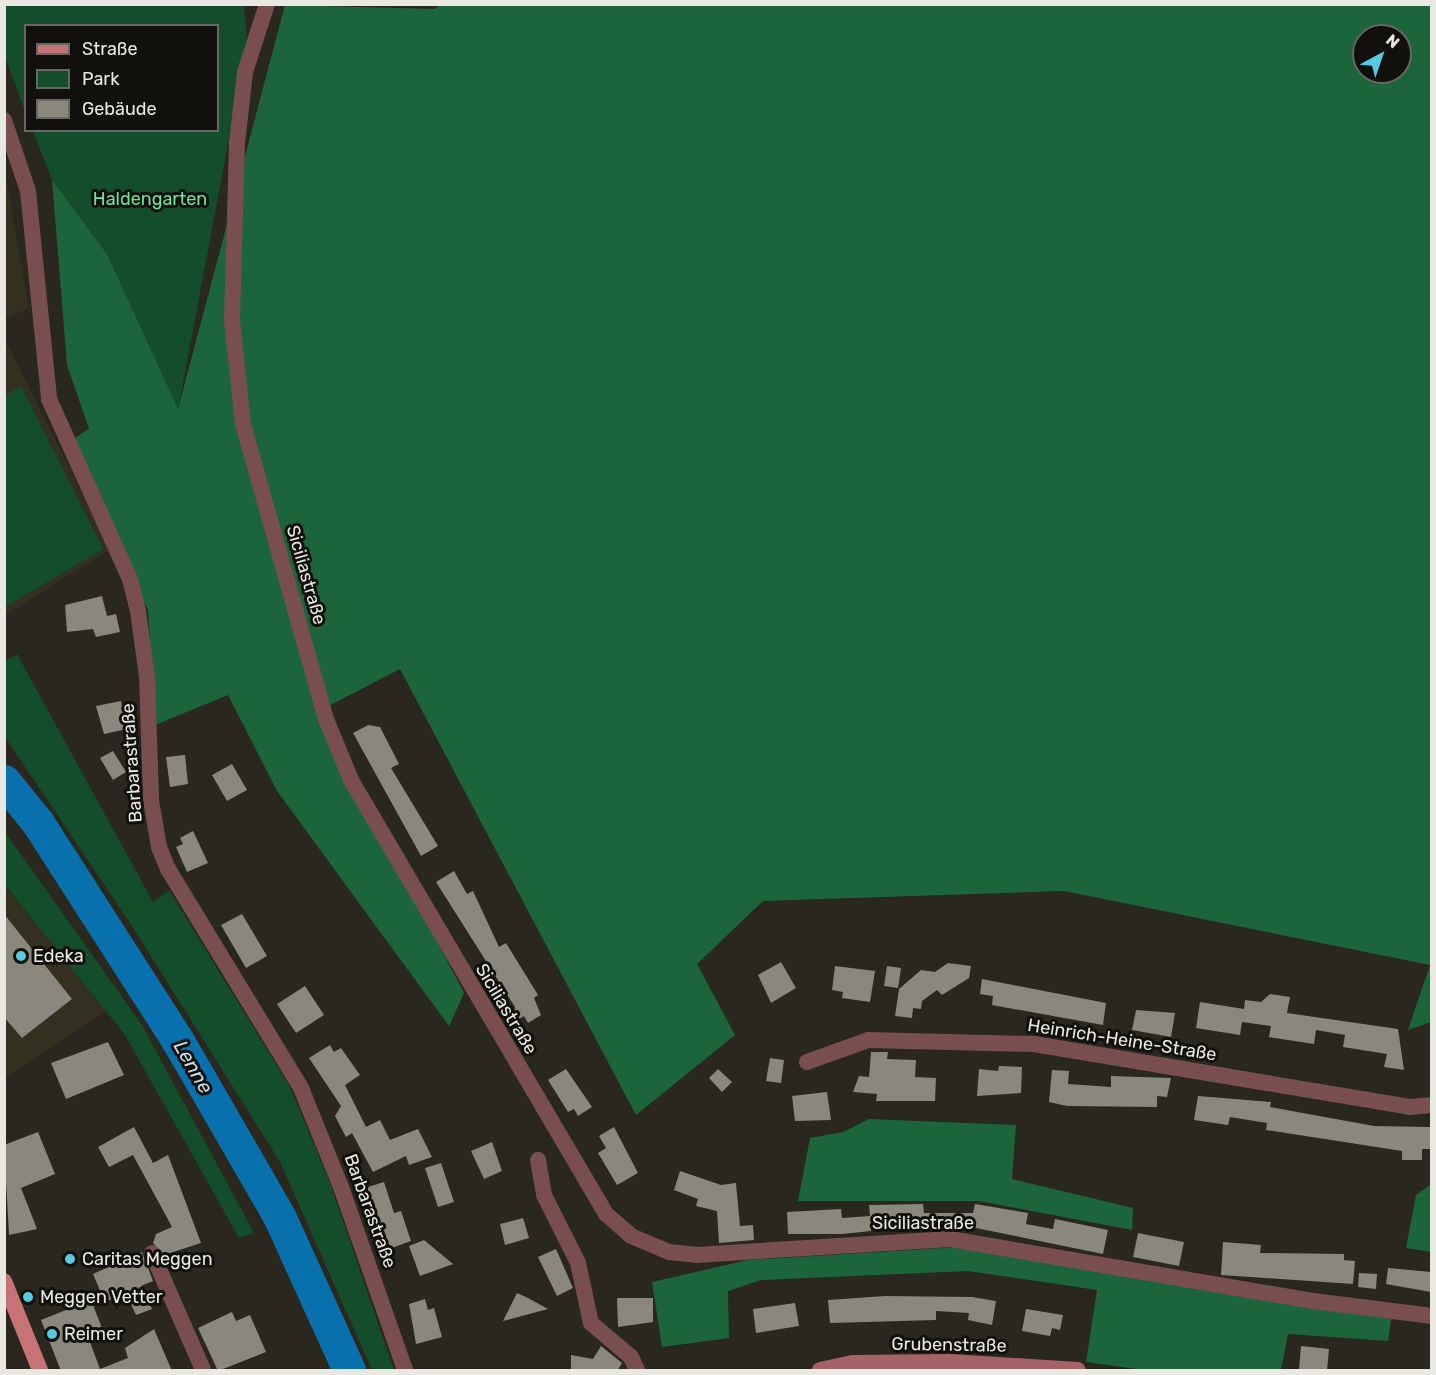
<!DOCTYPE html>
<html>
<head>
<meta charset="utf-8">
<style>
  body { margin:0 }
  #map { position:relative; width:1436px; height:1375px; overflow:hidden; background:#29271e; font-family:Rubik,sans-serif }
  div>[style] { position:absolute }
  .built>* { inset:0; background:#333020 }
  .green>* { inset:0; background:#134d2b }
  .forest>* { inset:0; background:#1c653a }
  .river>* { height:33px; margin:-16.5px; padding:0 16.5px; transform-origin:16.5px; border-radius:16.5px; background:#0871ad }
  .building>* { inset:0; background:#8a877c }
  .minor>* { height:16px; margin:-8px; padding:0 8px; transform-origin:8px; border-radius:8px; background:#784e4f }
  .secondary>* { height:16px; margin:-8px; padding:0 8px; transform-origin:8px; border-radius:8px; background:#a46365 }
  .primary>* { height:16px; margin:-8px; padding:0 8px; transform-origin:8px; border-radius:8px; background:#c77376 }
  .dots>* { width:16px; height:16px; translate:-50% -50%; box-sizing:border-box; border:3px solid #11100c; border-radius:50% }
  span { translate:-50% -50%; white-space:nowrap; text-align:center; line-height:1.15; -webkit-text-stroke:6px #11100c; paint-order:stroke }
  .park-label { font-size:18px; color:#6ce598 }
  .street-label { font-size:18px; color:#e9e8e2 }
  .poi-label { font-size:18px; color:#e9e8e2 }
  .left { translate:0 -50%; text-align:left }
  .water-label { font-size:20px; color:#c9ddee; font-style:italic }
  .frame { position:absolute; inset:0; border:6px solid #e9e8e2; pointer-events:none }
  .legend { position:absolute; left:24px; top:24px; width:195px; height:108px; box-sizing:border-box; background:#11100c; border:2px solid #676662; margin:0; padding:8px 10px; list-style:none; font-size:18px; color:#e9e8e2 }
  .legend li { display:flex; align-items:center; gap:12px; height:30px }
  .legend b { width:30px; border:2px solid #676662 }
  .north { position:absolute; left:1352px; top:24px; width:60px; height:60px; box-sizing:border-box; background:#11100c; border:2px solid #676662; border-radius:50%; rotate:40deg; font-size:16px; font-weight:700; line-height:24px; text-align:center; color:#e9e8e2 }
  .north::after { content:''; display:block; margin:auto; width:21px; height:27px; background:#57c9e2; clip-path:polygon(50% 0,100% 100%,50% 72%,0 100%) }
</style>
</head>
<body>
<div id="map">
  <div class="built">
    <i style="clip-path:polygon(5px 172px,29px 308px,5px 318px,4px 318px)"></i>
    <i style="clip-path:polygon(4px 337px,110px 550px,5px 615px,4px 615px)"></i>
    <i style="clip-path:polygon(4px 885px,107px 1011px,5px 1078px,4px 1078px)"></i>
  </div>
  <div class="green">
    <i style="clip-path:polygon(5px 5px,244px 5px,247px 43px,178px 410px,107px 254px,52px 180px,33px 131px,218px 130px,218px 26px,26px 26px,25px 111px,5px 57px)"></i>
    <i style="clip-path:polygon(21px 386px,103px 549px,5px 607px,5px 396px)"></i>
    <i style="clip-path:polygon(17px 654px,153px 902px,169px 890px,290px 1087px,330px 1183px,394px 1370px,372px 1370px,280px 1162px,130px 923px,5px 737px,5px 661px)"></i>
    <i style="clip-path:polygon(5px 832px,142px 1025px,254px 1233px,239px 1238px,125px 1035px,5px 885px)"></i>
  </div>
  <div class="forest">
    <i style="clip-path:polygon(evenodd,441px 4px,1431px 5px,1431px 1022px,1408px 1030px,1430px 965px,1064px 891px,763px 901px,697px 964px,735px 1035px,636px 1115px,400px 669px,317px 712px,464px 993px,449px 1026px,277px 791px,228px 695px,155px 725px,148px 610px,69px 441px,89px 429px,67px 365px,52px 180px,107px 254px,178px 409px,285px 5px,434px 9px,441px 4px,1364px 36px,1400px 36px,1400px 72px,1364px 72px,1364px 36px)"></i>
    <i style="clip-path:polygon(869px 1119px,1016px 1125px,1012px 1179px,1133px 1208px,1132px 1230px,979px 1201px,798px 1201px,810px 1138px,843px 1132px)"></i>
    <i style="clip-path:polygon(1431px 1184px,1431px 1252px,1406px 1248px,1416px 1195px)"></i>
    <i style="clip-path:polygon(959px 1247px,1391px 1319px,1388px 1341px,1288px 1334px,1281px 1370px,1143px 1370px,1086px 1362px,1097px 1290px,968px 1271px,761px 1280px,728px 1291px,729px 1338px,662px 1347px,652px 1282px,748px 1260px)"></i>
  </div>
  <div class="river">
    <i style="left:4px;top:781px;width:54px;rotate:51deg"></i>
    <i style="left:38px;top:823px;width:259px;rotate:57.3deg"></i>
    <i style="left:178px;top:1041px;width:204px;rotate:60deg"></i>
    <i style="left:280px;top:1218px;width:167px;rotate:65.6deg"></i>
  </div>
  <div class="building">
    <i style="clip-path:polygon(102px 596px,107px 616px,116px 614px,120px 632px,96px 637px,93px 629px,67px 632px,65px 605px)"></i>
    <i style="clip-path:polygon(121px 701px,127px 729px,104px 734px,96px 706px)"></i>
    <i style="clip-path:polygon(368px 725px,380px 727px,399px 764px,391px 768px,438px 846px,421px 856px,353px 733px)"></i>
    <i style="clip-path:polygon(113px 751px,126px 772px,113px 780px,100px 758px)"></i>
    <i style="clip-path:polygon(185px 755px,188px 784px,170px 787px,166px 757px)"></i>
    <i style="clip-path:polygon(232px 764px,247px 790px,227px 801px,212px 775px)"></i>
    <i style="clip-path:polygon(193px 831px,208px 863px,187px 872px,176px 847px,183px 844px,180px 838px)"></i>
    <i style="clip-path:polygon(454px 871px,467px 894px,473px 891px,499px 947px,506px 943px,538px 995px,534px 998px,541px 1015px,528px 1023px,524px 1016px,513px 1023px,515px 1007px,436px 882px)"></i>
    <i style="clip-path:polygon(4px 914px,72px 999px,22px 1038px,4px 1017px)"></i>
    <i style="clip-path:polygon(242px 914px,267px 956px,246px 968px,221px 925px)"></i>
    <i style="clip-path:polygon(781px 962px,796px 988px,771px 1003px,758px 975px)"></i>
    <i style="clip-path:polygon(948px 963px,971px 966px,969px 978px,942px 995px,937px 990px,922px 1001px,921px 1009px,913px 1008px,912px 1018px,895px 1016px,899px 989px,921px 970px,935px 972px)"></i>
    <i style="clip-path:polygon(835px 966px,875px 971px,870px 1002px,842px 998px,843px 992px,832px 990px)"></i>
    <i style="clip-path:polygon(887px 966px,901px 968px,898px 988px,884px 986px)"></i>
    <i style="clip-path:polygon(982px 979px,1106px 1003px,1103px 1025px,992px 1005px,993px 996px,980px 994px)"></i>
    <i style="clip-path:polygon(305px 986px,324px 1015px,296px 1033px,277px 1004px)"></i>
    <i style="clip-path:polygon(1270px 994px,1290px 997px,1287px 1013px,1398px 1029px,1404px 1070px,1384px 1067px,1387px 1054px,1343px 1047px,1345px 1035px,1316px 1030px,1314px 1044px,1269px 1037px,1271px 1026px,1242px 1022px,1240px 1035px,1196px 1028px,1200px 1002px,1244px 1009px,1245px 1000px,1261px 1002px)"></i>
    <i style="clip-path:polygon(1136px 1010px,1175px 1013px,1171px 1037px,1132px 1030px)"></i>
    <i style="clip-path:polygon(108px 1042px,124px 1075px,66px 1099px,51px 1063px)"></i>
    <i style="clip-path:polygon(330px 1045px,334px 1052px,341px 1048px,360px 1075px,345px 1085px,366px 1127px,380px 1120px,390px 1140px,418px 1129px,432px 1157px,409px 1165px,406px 1156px,373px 1172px,352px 1133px,346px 1137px,335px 1116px,341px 1106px,309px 1058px)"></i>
    <i style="clip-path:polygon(871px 1052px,888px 1052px,887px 1059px,916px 1060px,915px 1077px,936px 1078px,935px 1101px,876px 1101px,877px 1094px,853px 1092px,859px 1076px,869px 1077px)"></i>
    <i style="clip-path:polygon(770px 1058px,784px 1060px,781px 1083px,766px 1081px)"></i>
    <i style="clip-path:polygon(999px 1066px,1022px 1067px,1021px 1093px,977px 1096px,979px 1069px,998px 1071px)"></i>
    <i style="clip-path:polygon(566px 1069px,592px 1107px,578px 1116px,574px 1109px,568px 1112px,548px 1080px)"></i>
    <i style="clip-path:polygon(718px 1069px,732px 1082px,722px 1092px,709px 1078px)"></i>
    <i style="clip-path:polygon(1052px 1070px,1069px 1071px,1068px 1084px,1111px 1087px,1111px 1076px,1171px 1078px,1167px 1097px,1157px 1096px,1157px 1107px,1067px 1106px,1049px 1102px)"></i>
    <i style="clip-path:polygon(827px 1092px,831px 1120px,795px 1121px,792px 1096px)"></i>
    <i style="clip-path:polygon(1198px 1096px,1271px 1102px,1270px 1107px,1374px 1126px,1431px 1127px,1431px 1149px,1422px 1149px,1422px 1160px,1402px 1160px,1402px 1151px,1266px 1130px,1267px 1123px,1230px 1117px,1228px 1125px,1194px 1120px)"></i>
    <i style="clip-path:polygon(134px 1127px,153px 1163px,168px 1155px,201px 1243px,164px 1255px,153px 1243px,156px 1234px,172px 1227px,133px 1155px,109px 1167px,98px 1147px)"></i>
    <i style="clip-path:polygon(614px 1127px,638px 1173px,617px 1185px,598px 1153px,606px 1148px,599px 1136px)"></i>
    <i style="clip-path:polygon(38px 1132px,55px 1174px,21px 1188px,37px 1229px,9px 1235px,4px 1145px)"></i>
    <i style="clip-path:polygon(492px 1142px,502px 1171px,484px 1179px,471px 1151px)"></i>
    <i style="clip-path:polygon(441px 1163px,454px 1202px,438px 1207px,425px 1168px)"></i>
    <i style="clip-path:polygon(680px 1171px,721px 1185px,736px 1183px,740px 1226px,753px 1225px,754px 1240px,719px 1243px,717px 1211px,696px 1206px,698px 1199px,674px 1190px)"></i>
    <i style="clip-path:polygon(384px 1182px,394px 1213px,401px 1211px,411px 1241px,389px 1249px,379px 1219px,370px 1222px,359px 1190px)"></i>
    <i style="clip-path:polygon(923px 1204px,924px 1213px,973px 1213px,975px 1204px,1028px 1213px,1026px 1224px,1053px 1229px,1055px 1219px,1108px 1230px,1103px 1254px,971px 1227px,871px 1227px,871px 1231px,842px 1234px,788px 1234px,787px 1212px,841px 1209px,842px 1218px,870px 1216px,869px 1205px)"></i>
    <i style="clip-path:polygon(523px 1218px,529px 1238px,505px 1245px,500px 1224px)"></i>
    <i style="clip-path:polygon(1138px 1233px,1184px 1242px,1179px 1266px,1133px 1257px)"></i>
    <i style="clip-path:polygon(424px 1240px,453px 1264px,420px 1276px,409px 1246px)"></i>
    <i style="clip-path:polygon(1223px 1242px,1261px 1245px,1260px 1253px,1344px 1254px,1344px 1260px,1355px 1261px,1353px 1284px,1221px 1275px)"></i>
    <i style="clip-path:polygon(556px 1249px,573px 1288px,557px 1296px,538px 1257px)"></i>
    <i style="clip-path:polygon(142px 1252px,153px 1281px,141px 1286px,152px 1309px,136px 1315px,126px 1293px,105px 1302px,93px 1274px)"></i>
    <i style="clip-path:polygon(1388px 1268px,1431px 1272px,1431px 1292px,1386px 1284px)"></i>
    <i style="clip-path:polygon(1359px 1273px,1377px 1274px,1376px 1289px,1358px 1287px)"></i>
    <i style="clip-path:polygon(517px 1293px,528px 1298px,548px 1309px,503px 1321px)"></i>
    <i style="clip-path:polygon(885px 1296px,972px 1297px,996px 1301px,992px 1325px,968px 1320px,969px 1313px,936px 1311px,936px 1320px,830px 1323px,828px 1300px)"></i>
    <i style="clip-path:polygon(617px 1298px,653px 1298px,653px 1322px,618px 1327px)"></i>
    <i style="clip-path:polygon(425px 1299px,428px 1310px,434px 1308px,442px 1337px,416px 1344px,409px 1304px)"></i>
    <i style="clip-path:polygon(91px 1300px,102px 1328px,87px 1334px,100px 1369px,128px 1358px,125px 1348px,154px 1329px,172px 1371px,61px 1371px,41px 1320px)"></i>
    <i style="clip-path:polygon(795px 1303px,799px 1326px,756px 1333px,753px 1309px)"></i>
    <i style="clip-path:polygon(1026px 1309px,1063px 1315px,1060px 1330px,1052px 1328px,1050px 1336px,1022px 1331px)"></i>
    <i style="clip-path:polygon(232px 1312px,236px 1321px,250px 1315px,266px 1352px,218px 1371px,198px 1328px)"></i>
    <i style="clip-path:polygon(601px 1346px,622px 1363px,617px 1371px,571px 1371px,571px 1355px,593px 1359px)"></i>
    <i style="clip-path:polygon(1301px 1346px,1329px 1349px,1327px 1371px,1299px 1370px)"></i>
  </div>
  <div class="minor">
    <i style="left:267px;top:4px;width:71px;rotate:107.9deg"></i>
    <i style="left:245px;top:72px;width:71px;rotate:96.4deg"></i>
    <i style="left:237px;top:143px;width:178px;rotate:91.6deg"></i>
    <i style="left:232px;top:321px;width:104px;rotate:83.9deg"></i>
    <i style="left:243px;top:424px;width:306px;rotate:74.3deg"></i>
    <i style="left:326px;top:719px;width:66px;rotate:67.7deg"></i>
    <i style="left:351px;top:780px;width:503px;rotate:59.56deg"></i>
    <i style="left:606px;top:1214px;width:33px;rotate:41deg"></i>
    <i style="left:631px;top:1236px;width:41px;rotate:22.8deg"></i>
    <i style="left:669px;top:1252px;width:27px;rotate:6deg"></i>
    <i style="left:696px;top:1255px;width:255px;rotate:-3.6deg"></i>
    <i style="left:950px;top:1239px;width:368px;rotate:9.7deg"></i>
    <i style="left:1313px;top:1301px;width:120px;rotate:7.2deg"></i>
    <i style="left:4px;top:120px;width:75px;rotate:71.3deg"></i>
    <i style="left:28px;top:191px;width:209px;rotate:84.2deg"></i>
    <i style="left:49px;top:399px;width:197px;rotate:65.8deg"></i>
    <i style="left:130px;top:579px;width:33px;rotate:76deg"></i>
    <i style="left:138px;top:611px;width:67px;rotate:82.2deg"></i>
    <i style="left:147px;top:677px;width:123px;rotate:88.1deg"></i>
    <i style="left:151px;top:800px;width:48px;rotate:80.3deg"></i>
    <i style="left:159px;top:847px;width:24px;rotate:68deg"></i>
    <i style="left:168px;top:869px;width:256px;rotate:58.7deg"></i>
    <i style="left:301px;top:1088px;width:107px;rotate:68deg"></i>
    <i style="left:341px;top:1187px;width:194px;rotate:70.7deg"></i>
    <i style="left:807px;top:1062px;width:65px;rotate:-19.8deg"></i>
    <i style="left:868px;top:1040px;width:166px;rotate:1.4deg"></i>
    <i style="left:1034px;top:1044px;width:381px;rotate:9.5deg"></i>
    <i style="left:1410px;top:1107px;width:22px;rotate:-5deg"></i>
    <i style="left:538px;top:1160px;width:36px;rotate:80deg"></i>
    <i style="left:544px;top:1195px;width:76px;rotate:63.4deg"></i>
    <i style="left:578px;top:1263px;width:61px;rotate:77.8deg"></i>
    <i style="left:591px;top:1323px;width:52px;rotate:40.4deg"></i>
    <i style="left:631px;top:1357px;width:14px;rotate:65deg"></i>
    <i style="left:152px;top:1253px;width:128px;rotate:66.4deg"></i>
  </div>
  <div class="secondary">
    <i style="left:820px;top:1370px;width:34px;rotate:-12deg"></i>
    <i style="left:853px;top:1363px;width:98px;rotate:-0.6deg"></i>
    <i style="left:951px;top:1362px;width:127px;rotate:3.6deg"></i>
  </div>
  <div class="primary">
    <i style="left:4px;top:1281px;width:96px;rotate:68deg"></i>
  </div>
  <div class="dots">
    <i style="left:21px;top:956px;background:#57c9e2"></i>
    <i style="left:70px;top:1259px;background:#57c9e2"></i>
    <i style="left:28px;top:1297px;background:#57c9e2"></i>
    <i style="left:52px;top:1334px;background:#57c9e2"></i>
  </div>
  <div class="park-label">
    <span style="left:150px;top:199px">Haldengarten</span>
  </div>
  <div class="street-label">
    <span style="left:306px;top:575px;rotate:74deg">Siciliastraße</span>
    <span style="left:132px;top:763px;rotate:-94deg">Barbarastraße</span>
    <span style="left:506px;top:1009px;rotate:59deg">Siciliastraße</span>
    <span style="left:1122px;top:1040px;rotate:9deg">Heinrich-Heine-Straße</span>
    <span style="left:370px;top:1211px;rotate:70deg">Barbarastraße</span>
    <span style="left:923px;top:1223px">Siciliastraße</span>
    <span style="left:949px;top:1345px;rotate:1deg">Grubenstraße</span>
  </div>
  <div class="poi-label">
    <span class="left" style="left:33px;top:956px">Edeka</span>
    <span class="left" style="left:82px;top:1259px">Caritas Meggen</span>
    <span class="left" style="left:40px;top:1297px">Meggen Vetter</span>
    <span class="left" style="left:64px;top:1334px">Reimer</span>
  </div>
  <div class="water-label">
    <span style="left:193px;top:1067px;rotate:60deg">Lenne</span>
  </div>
  <div class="frame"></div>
  <ul class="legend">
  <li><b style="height:8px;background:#c77376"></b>Straße</li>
  <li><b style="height:16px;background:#134d2b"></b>Park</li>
  <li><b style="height:16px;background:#8a877c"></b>Gebäude</li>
  </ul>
  <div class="north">N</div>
</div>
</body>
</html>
